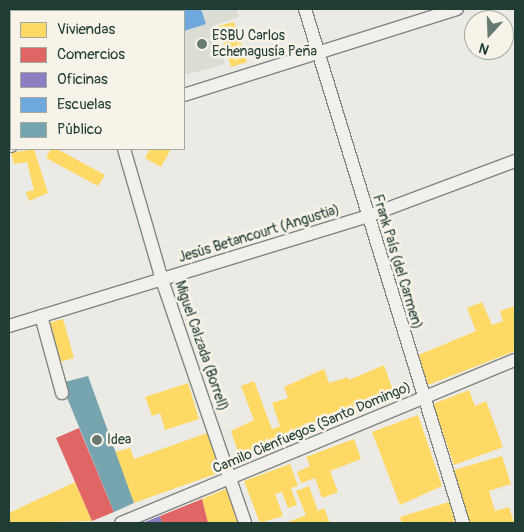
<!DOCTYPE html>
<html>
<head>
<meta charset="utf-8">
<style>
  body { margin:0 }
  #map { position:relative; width:524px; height:532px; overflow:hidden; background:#ebeae4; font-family:Pangolin,sans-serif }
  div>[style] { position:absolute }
  .built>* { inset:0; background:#dbdcd3 }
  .homes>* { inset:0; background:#ffd966 }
  .shops>* { inset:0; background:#e06666 }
  .offices>* { inset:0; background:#8e7cc3 }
  .schools>* { inset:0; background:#6fa8dc }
  .public>* { inset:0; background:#76a5af }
  .roads { filter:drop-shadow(1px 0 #808581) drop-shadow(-1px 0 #808581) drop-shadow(0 1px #808581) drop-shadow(0 -1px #808581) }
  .street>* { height:12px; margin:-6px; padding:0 6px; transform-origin:6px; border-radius:6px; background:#f1f0ec }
  .dots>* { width:14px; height:14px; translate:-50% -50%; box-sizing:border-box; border:2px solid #f7f3e8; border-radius:50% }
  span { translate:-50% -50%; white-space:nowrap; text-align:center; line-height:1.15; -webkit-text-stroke:5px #f7f3e8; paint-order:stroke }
  .poi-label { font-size:14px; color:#1f3d34 }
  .left { translate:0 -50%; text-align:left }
  .street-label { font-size:14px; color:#1f3d34 }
  .frame { position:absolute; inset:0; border:10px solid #1f3d34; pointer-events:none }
  .legend { position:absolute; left:10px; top:10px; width:175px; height:140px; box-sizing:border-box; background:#f7f3e8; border:1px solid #a1aaa0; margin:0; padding:6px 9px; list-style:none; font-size:15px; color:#1f3d34 }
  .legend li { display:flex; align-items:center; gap:10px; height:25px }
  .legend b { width:25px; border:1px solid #a1aaa0 }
  .north { position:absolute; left:464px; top:10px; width:50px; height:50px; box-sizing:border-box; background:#f7f3e8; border:1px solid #a1aaa0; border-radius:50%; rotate:200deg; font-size:14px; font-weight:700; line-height:20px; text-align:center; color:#1f3d34 }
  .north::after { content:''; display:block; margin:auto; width:18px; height:22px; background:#667a72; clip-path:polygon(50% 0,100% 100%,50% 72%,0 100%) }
</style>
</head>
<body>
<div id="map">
  <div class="built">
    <i style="clip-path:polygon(86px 9px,237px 9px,239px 17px,214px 25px,225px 64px,184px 75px,184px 11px)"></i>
  </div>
  <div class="homes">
    <i style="clip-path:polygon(63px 9px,79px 9px,80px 11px,61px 11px)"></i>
    <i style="clip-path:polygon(234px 22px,247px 62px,231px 67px,218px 26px)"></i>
    <i style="clip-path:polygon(9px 85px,11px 85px,9px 104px)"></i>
    <i style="clip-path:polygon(34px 149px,48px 193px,29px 201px,26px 192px,34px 190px,27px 162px,14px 164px,11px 153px)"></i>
    <i style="clip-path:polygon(51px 149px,57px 149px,105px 175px,98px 186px,46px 158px)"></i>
    <i style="clip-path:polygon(150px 149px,171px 149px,161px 167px,145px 158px)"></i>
    <i style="clip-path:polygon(482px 302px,492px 325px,503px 321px,500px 311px,515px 306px,515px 351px,428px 385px,416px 356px,476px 331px,467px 308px)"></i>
    <i style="clip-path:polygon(63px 319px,74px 358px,56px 363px,45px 324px)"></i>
    <i style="clip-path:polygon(384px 365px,396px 399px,240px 458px,231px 431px,254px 420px,241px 386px,254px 381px,272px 429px,280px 426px,272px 403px,288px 398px,284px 387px,324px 369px,329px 383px,348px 377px,349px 380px)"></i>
    <i style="clip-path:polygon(188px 383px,199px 419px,165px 430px,160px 413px,152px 416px,145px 397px)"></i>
    <i style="clip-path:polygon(469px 390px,475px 406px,486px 401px,503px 447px,454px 465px,433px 404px)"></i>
    <i style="clip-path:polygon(418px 415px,442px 486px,400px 505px,372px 432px)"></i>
    <i style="clip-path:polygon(207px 433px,221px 472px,134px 503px,115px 452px,130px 448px,134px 459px)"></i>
    <i style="clip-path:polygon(354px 439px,361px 459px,330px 471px,338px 492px,322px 498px,315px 478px,301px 483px,297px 472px,310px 466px,306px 457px)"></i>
    <i style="clip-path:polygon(502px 456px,511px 484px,489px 491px,495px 511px,509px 507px,514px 523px,470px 523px,454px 470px)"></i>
    <i style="clip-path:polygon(290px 464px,298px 486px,291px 488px,297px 505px,288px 508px,282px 492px,275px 494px,283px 516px,260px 523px,244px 481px)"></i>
    <i style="clip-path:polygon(75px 482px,92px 521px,9px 523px,9px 513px)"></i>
    <i style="clip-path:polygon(309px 486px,318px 511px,324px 508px,330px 523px,285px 523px,306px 515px,296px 491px)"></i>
    <i style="clip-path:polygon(230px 487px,239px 523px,208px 523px,202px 499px)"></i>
    <i style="clip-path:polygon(449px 502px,455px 523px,402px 523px,400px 517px)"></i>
  </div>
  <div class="shops">
    <i style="clip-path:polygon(79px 428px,114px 512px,92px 521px,56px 438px)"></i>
    <i style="clip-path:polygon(202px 499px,208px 523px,162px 523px,160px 516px)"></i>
  </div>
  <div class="offices">
    <i style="clip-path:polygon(160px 516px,162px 523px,142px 523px)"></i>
  </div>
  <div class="schools">
    <i style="clip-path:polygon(130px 9px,154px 9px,155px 11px,123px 11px)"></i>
    <i style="clip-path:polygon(176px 9px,201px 9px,206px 24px,184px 31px,184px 11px)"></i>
  </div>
  <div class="public">
    <i style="clip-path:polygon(88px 376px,134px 503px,114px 512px,61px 383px)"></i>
  </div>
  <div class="roads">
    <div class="street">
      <i style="left:305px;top:9px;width:538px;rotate:72.91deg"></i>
      <i style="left:184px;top:95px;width:286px;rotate:-17.5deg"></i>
      <i style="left:9px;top:146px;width:2px"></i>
      <i style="left:124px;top:149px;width:136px;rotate:73.8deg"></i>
      <i style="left:162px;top:280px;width:257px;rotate:71.1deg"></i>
      <i style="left:41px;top:316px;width:80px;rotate:74.7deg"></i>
      <i style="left:9px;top:326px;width:375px;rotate:-17deg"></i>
      <i style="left:368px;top:216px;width:157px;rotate:-20.5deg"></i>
      <i style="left:121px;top:523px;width:426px;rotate:-22.5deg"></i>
    </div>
  </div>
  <div class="dots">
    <i style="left:202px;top:44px;background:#667a72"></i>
    <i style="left:97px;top:440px;background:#667a72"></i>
  </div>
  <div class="poi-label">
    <span class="left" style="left:212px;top:44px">ESBU Carlos<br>Echenagusía Peña</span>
    <span class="left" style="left:107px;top:440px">Idea</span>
  </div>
  <div class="street-label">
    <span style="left:259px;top:234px;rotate:-17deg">Jesús Betancourt (Angustia)</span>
    <span style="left:397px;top:262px;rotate:73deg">Frank País (del Carmen)</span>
    <span style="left:201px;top:346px;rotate:71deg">Miguel Calzada (Borrell)</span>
    <span style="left:312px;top:428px;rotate:-23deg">Camilo Cienfuegos (Santo Domingo)</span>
  </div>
  <div class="frame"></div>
  <ul class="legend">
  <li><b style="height:14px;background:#ffd966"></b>Viviendas</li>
  <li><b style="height:14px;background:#e06666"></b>Comercios</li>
  <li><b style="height:14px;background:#8e7cc3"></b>Oficinas</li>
  <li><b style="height:14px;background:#6fa8dc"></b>Escuelas</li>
  <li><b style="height:14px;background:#76a5af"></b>Público</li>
  </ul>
  <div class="north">N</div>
</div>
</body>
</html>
